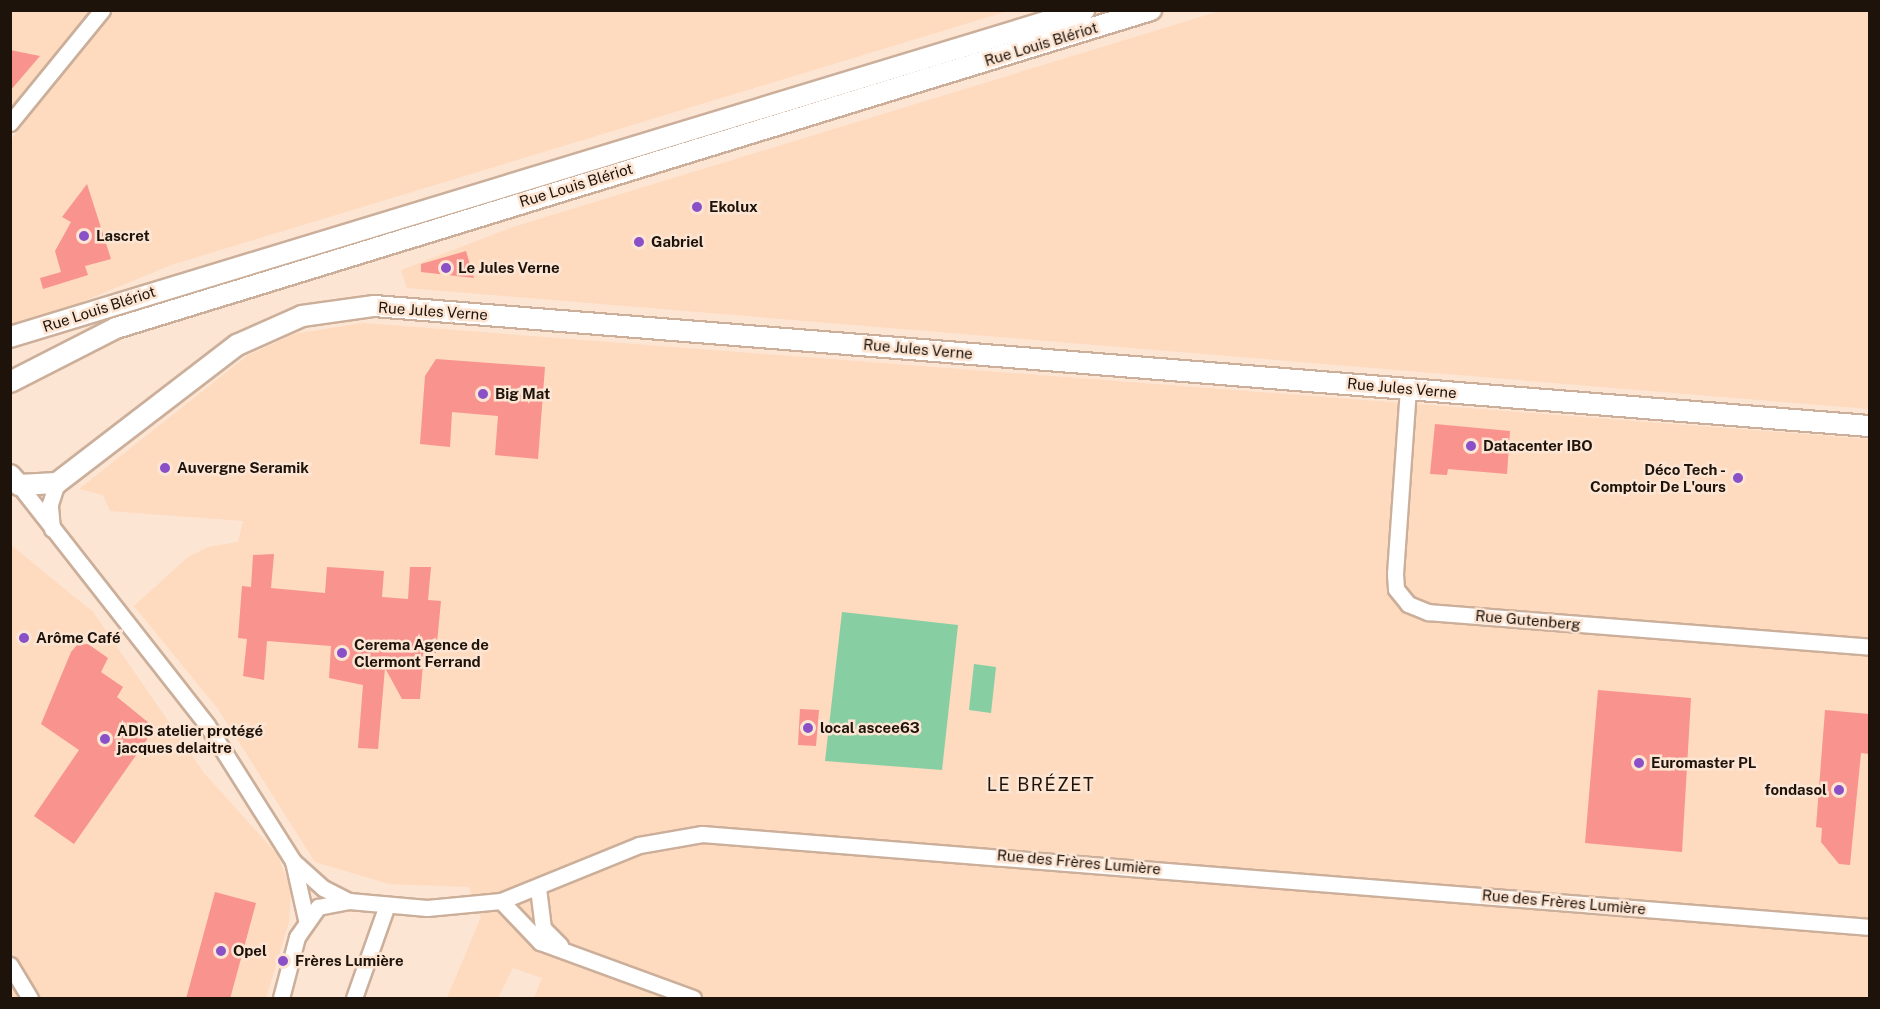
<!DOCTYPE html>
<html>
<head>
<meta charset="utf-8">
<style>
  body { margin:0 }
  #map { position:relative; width:1880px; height:1009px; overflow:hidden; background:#fde5d3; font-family:"Public Sans",sans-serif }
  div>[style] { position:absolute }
  .built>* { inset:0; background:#fedabf }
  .green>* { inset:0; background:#87cea2 }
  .building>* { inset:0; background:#f8938e }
  .roads { filter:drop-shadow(2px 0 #cbaf9a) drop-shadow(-2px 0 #cbaf9a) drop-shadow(0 2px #cbaf9a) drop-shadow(0 -2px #cbaf9a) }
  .minor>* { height:15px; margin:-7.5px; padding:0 7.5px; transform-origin:7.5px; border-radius:7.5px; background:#fff }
  .major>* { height:20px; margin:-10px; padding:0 10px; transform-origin:10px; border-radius:10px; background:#fff }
  .dots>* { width:16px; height:16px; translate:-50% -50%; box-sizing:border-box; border:3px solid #fde5d3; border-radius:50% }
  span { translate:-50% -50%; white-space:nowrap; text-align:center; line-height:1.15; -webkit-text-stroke:5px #fde5d3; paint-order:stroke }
  .street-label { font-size:15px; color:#1d130b }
  .poi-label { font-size:15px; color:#1d130b; font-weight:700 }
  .left { translate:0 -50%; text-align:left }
  .right { translate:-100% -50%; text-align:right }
  .quarter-label { font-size:18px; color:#1d130b; letter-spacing:1.5px }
  .frame { position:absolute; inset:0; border:12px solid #1d130b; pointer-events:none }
</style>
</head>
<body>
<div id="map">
  <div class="built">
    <i style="clip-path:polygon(11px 11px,93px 11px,11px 111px)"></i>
    <i style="clip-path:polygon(111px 11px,1008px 11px,171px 265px,11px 331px,10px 141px)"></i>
    <i style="clip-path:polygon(1220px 11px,1869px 11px,1869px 409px,407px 288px,401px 270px,513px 227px)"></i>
    <i style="clip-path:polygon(363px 323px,1869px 439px,1869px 998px,534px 998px,542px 978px,513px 968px,498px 998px,447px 998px,481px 917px,469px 887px,389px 884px,315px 862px,218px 709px,134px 606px,188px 557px,208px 547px,238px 542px,243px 521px,110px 511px,103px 495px,79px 489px,247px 356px,294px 334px)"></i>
    <i style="clip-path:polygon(11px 545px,93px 612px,204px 773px,277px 854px,291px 890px,289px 922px,266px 998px,11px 998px)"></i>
  </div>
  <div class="green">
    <i style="clip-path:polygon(842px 612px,958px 625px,942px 770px,825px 761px)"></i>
    <i style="clip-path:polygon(974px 664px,996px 667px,991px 713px,969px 710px)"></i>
  </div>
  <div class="building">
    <i style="clip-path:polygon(10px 50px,40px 56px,10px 91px)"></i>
    <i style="clip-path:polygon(87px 184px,111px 259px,85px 266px,88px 275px,43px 289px,40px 278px,61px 272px,55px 251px,71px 222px,62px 217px)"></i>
    <i style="clip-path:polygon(466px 251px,474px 278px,421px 272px,421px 264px)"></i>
    <i style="clip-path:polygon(436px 359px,545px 367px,538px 459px,495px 455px,498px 416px,452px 412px,450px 447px,420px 444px,425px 376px)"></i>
    <i style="clip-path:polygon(1435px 424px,1510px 431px,1507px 474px,1448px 469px,1447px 475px,1430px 474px)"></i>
    <i style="clip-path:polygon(274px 554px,271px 588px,325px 593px,327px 567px,343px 568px,384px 571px,382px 597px,408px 599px,410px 567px,431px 567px,428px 600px,441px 601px,436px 653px,424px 652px,420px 699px,402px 699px,385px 668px,378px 749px,358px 748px,363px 685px,329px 678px,331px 646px,267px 641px,264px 680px,243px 676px,247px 639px,238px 638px,242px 586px,251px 587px,253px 555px)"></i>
    <i style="clip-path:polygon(88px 644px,108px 658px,101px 672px,123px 687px,117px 697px,155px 728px,74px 844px,34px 816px,79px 750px,41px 724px,71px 652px,77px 645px)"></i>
    <i style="clip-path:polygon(1598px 690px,1691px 698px,1682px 852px,1585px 843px)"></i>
    <i style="clip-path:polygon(800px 709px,819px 710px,816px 746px,798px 745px)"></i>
    <i style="clip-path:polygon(1825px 710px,1869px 714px,1869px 754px,1861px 753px,1850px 865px,1839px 864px,1821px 842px,1822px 828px,1816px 827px)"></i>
    <i style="clip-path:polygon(215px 892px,256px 903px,230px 999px,186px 999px)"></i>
  </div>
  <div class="roads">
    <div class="minor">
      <i style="left:10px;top:123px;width:146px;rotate:-50.8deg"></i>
      <i style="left:1408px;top:388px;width:186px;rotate:94deg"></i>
      <i style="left:1395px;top:574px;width:15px;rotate:86deg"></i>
      <i style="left:1396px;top:589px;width:19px;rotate:51deg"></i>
      <i style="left:1408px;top:604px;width:22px;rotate:22deg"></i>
      <i style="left:1428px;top:612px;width:443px;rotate:4.5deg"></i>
      <i style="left:19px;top:485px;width:305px;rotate:51.9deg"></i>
      <i style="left:207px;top:725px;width:161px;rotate:57.7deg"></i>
      <i style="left:293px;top:861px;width:40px;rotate:42deg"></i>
      <i style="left:323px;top:888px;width:27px;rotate:27deg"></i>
      <i style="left:52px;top:529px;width:25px;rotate:-95deg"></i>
      <i style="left:50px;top:504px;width:22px;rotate:-72deg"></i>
      <i style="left:293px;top:861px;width:59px;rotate:77.4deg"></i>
      <i style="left:538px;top:888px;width:40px;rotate:82.9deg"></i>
      <i style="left:543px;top:928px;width:24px;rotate:45deg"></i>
      <i style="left:501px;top:901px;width:57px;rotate:46.4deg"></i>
      <i style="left:540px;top:942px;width:163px;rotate:20.1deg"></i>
      <i style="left:10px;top:965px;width:39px;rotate:59deg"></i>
      <i style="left:281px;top:998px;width:63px;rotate:-75.3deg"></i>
      <i style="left:297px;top:937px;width:37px;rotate:-55deg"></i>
      <i style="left:318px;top:907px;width:32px;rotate:-11deg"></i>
      <i style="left:349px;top:901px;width:78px;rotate:5.1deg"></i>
      <i style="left:427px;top:908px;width:74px;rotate:-5.4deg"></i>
      <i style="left:501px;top:901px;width:149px;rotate:-22.1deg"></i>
      <i style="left:639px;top:845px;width:64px;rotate:-9.9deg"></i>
      <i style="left:702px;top:834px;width:1172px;rotate:4.55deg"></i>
      <i style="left:354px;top:998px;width:99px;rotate:-70.5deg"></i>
    </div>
    <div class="major">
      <i style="left:10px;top:337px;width:1123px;rotate:-16.93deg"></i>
      <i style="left:10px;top:382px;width:119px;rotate:-27deg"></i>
      <i style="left:116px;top:328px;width:1083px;rotate:-17.08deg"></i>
      <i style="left:10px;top:475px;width:13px;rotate:48deg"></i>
      <i style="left:19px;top:485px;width:38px;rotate:-3deg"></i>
      <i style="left:57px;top:483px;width:227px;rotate:-37.5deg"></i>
      <i style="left:237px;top:345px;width:71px;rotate:-24deg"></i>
      <i style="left:302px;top:316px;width:73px;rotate:-7.9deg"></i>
      <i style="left:374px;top:306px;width:1501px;rotate:4.59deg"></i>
    </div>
  </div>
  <div class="dots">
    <i style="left:697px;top:207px;background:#8950c7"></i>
    <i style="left:84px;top:236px;background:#8950c7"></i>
    <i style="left:639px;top:242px;background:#8950c7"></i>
    <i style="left:446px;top:268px;background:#8950c7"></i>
    <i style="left:483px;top:394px;background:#8950c7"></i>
    <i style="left:1471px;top:446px;background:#8950c7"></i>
    <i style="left:165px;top:468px;background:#8950c7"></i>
    <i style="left:1738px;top:478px;background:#8950c7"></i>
    <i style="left:24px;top:638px;background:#8950c7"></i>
    <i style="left:342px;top:653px;background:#8950c7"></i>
    <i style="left:808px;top:728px;background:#8950c7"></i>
    <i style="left:105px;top:739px;background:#8950c7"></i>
    <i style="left:1639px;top:763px;background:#8950c7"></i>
    <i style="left:1839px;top:790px;background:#8950c7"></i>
    <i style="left:221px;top:951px;background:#8950c7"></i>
    <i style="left:283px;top:961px;background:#8950c7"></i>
  </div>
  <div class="street-label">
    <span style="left:1041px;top:44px;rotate:-17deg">Rue Louis Blériot</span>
    <span style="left:576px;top:185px;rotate:-17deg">Rue Louis Blériot</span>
    <span style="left:99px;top:309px;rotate:-18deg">Rue Louis Blériot</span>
    <span style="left:433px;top:311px;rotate:4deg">Rue Jules Verne</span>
    <span style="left:918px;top:349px;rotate:5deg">Rue Jules Verne</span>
    <span style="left:1402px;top:388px;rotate:5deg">Rue Jules Verne</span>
    <span style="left:1528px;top:620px;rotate:5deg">Rue Gutenberg</span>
    <span style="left:1079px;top:862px;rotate:5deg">Rue des Frères Lumière</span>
    <span style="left:1564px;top:902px;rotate:5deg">Rue des Frères Lumière</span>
  </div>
  <div class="poi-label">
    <span class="left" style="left:709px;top:207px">Ekolux</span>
    <span class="left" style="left:96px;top:236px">Lascret</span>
    <span class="left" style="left:651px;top:242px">Gabriel</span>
    <span class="left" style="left:458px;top:268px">Le Jules Verne</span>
    <span class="left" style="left:495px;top:394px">Big Mat</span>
    <span class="left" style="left:1483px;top:446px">Datacenter IBO</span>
    <span class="left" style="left:177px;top:468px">Auvergne Seramik</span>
    <span class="right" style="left:1726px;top:478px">Déco Tech -<br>Comptoir De L'ours</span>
    <span class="left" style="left:36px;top:638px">Arôme Café</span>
    <span class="left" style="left:354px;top:653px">Cerema Agence de<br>Clermont Ferrand</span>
    <span class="left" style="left:820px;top:728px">local ascee63</span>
    <span class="left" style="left:117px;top:739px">ADIS atelier protégé<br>jacques delaitre</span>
    <span class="left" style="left:1651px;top:763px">Euromaster PL</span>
    <span class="right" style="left:1827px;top:790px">fondasol</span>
    <span class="left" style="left:233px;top:951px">Opel</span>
    <span class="left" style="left:295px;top:961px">Frères Lumière</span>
  </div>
  <div class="quarter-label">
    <span style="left:1041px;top:785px">LE BRÉZET</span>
  </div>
  <div class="frame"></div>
</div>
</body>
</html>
